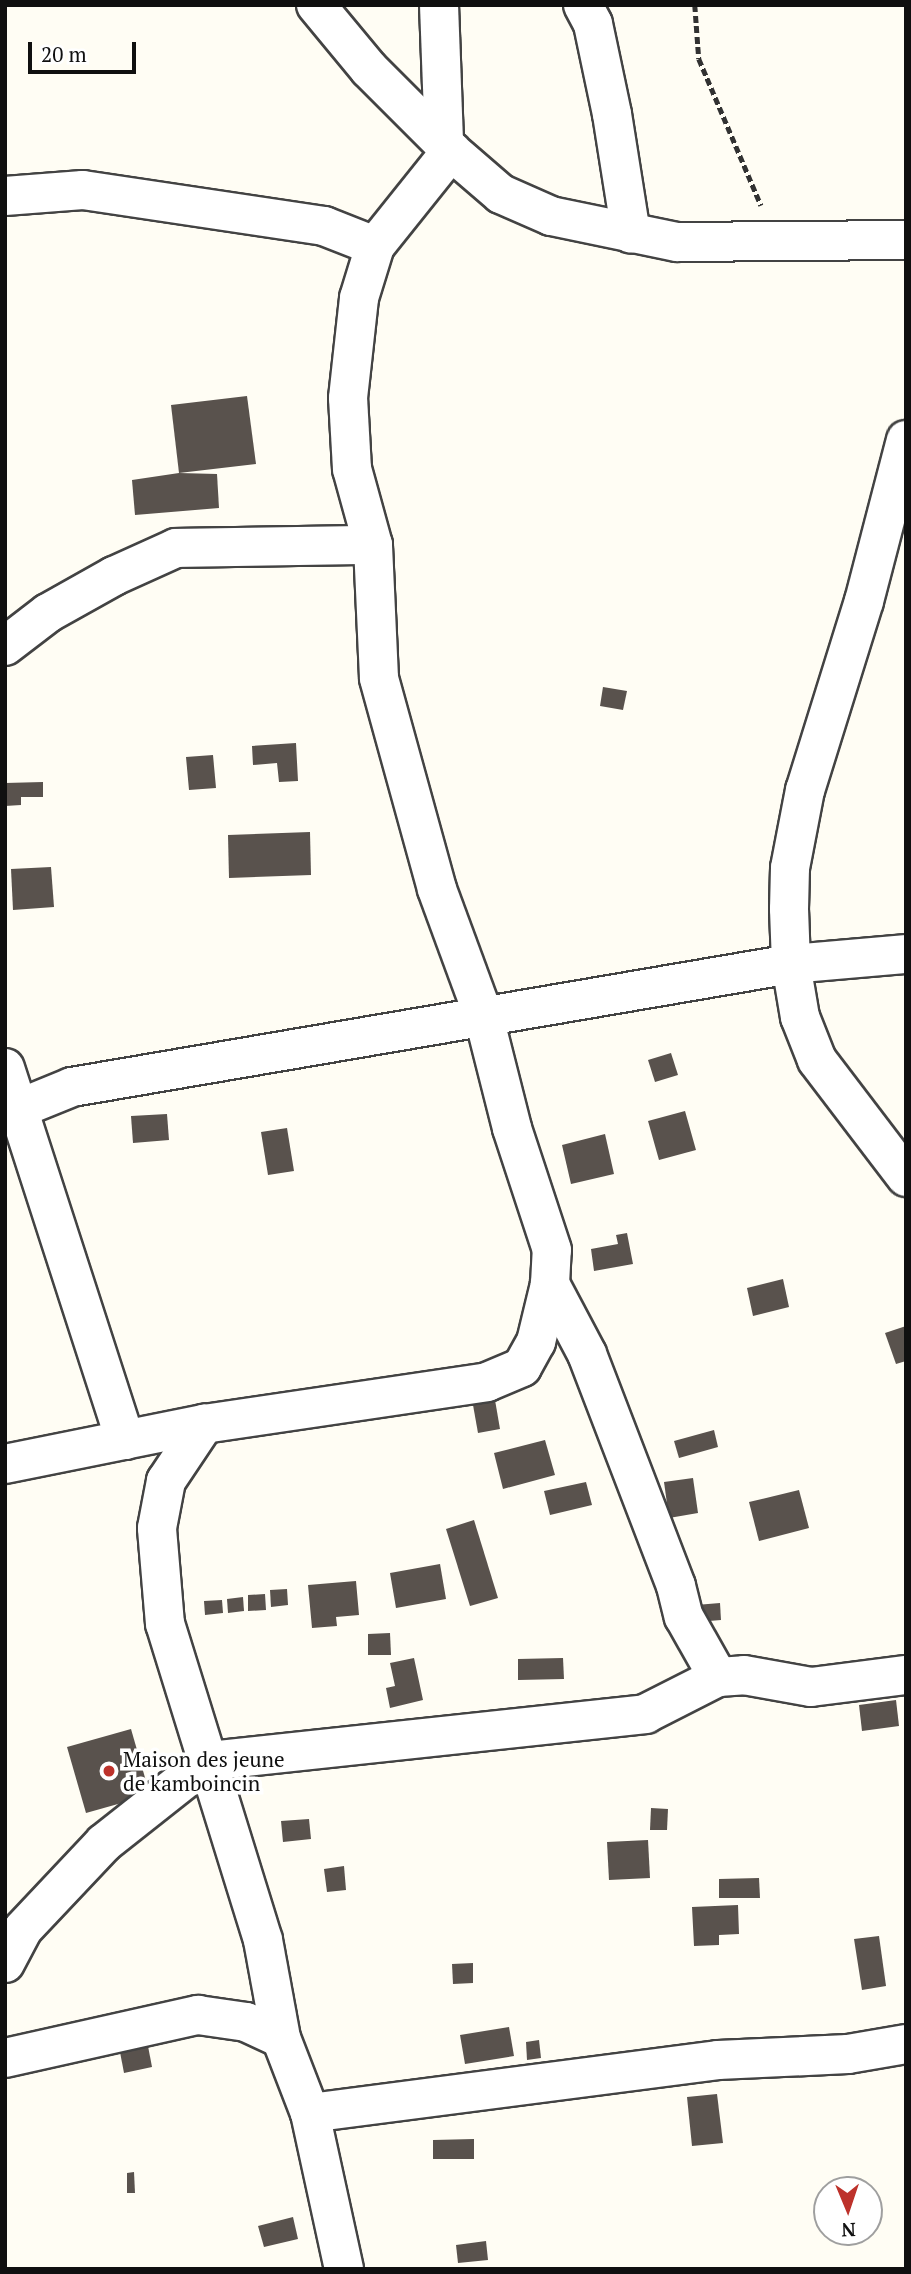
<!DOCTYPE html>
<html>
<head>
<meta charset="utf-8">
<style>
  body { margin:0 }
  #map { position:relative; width:911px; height:2274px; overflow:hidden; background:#fffdf4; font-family:"PT Serif",serif }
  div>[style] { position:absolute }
  .building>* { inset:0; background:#59524d }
  .path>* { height:4.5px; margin-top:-2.25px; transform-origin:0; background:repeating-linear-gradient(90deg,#323232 0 7px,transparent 0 10.5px) }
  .roads { filter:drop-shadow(2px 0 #434343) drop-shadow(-2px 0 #434343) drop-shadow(0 2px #434343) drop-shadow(0 -2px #434343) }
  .minor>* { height:38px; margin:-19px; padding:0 19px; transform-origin:19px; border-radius:19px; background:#fff }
  .dots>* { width:19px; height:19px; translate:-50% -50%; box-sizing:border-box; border:4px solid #fff; border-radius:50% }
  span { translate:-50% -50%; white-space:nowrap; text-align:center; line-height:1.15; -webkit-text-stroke:7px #fff; paint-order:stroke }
  .poi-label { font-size:21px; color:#101010 }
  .left { translate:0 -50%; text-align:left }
  .frame { position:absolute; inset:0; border:7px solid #101010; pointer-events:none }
  .north { position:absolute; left:813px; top:2176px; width:70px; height:70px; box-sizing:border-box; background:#fff; border:2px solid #9f9f9f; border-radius:50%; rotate:178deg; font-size:19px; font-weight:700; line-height:28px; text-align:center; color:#101010 }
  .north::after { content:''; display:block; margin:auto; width:24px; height:32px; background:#bd322b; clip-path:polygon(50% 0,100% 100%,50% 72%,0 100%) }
  .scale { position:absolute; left:28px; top:42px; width:108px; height:32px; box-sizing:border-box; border:4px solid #101010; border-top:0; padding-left:9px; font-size:21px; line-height:24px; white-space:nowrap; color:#101010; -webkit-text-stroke:5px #fff; paint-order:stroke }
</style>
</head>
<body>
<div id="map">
  <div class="building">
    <i style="clip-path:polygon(247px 396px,256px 464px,179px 473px,171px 405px)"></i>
    <i style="clip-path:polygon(179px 473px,217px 474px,219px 508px,135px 515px,132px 480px)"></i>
    <i style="clip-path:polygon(603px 687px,627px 691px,623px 710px,600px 706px)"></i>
    <i style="clip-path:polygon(296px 743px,298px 781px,279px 782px,277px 763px,253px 765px,252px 746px)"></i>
    <i style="clip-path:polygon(213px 755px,216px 788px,189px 790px,186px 757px)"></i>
    <i style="clip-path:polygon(43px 782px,43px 797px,21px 797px,21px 805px,5px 806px,5px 783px)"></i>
    <i style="clip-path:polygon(310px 832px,311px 875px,229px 878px,228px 835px)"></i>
    <i style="clip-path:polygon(51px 867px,54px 907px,13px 910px,11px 869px)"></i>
    <i style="clip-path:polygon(671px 1053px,678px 1075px,655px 1082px,648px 1060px)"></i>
    <i style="clip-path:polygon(685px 1111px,696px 1150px,659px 1160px,648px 1121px)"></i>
    <i style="clip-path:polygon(167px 1114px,169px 1140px,133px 1143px,131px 1116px)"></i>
    <i style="clip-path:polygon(287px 1128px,294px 1171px,268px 1175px,261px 1132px)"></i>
    <i style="clip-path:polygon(605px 1134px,614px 1174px,571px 1184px,562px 1145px)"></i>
    <i style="clip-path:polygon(627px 1233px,633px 1264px,594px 1271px,591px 1249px,618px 1244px,616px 1235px)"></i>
    <i style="clip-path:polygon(783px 1279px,789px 1307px,753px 1316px,747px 1288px)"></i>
    <i style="clip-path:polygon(906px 1326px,906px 1361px,896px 1364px,885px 1333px)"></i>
    <i style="clip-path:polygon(495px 1400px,500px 1429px,478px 1433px,473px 1405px)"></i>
    <i style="clip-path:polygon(714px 1430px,718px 1447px,679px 1458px,674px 1441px)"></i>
    <i style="clip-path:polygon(545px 1440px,555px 1475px,503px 1489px,494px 1453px)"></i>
    <i style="clip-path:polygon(693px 1478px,698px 1513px,669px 1518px,664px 1482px)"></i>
    <i style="clip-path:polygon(586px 1482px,592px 1505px,550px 1515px,544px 1491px)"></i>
    <i style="clip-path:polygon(799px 1490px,809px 1528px,759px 1541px,749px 1502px)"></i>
    <i style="clip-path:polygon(474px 1520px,498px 1598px,470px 1606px,446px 1529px)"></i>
    <i style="clip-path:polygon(440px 1564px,446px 1599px,396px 1608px,390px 1573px)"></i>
    <i style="clip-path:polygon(356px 1581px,359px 1615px,336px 1617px,337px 1626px,312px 1628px,308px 1585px)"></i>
    <i style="clip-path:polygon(287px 1589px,288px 1605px,271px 1607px,270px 1590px)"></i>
    <i style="clip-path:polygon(265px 1594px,266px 1610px,248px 1611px,248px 1595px)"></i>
    <i style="clip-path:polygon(243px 1597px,244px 1611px,228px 1613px,227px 1599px)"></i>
    <i style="clip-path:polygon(222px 1600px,223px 1613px,205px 1615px,204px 1601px)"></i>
    <i style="clip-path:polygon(720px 1603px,721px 1620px,697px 1622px,696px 1605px)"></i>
    <i style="clip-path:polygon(390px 1633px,391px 1655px,368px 1655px,368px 1634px)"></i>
    <i style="clip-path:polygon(414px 1658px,423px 1700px,390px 1708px,386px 1688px,395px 1686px,390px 1663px)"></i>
    <i style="clip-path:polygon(563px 1658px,564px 1679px,518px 1680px,518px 1659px)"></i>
    <i style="clip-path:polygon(896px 1700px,899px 1726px,862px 1731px,859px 1705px)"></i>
    <i style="clip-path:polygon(131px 1729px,150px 1795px,86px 1813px,67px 1747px)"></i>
    <i style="clip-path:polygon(651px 1808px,668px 1809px,667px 1830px,650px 1830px)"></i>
    <i style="clip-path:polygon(309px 1819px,311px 1839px,283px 1842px,281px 1821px)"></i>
    <i style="clip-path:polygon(648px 1840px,650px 1878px,609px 1880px,607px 1842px)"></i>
    <i style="clip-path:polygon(344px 1866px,346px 1890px,327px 1892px,324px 1869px)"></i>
    <i style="clip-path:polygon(759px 1878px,760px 1898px,719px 1898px,719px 1879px)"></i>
    <i style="clip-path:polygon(738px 1905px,739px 1934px,719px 1935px,719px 1945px,694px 1946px,692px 1907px)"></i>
    <i style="clip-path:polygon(879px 1936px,886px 1986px,862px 1990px,854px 1939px)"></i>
    <i style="clip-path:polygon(473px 1963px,473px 1983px,453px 1984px,452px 1964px)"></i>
    <i style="clip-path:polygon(509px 2027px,514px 2056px,465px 2064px,460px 2035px)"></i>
    <i style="clip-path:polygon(539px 2040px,541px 2058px,527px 2060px,526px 2042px)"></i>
    <i style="clip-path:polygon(148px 2046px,152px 2067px,124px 2073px,120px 2052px)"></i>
    <i style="clip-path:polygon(717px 2094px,723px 2143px,692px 2146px,687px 2097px)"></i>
    <i style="clip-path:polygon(474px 2139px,474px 2159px,433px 2159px,433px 2140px)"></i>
    <i style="clip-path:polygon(134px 2172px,135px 2193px,127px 2193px,127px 2173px)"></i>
    <i style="clip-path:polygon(293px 2217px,298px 2239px,264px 2247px,258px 2226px)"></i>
    <i style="clip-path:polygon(486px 2241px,488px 2260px,458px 2263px,456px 2245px)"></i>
  </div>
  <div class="path">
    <i style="left:695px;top:5px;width:54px;rotate:85.8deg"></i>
    <i style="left:699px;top:59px;width:159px;rotate:67deg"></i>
  </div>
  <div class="roads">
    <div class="minor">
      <i style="left:316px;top:5px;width:83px;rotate:50.4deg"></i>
      <i style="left:369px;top:69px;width:116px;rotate:45deg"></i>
      <i style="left:451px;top:151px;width:66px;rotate:40.7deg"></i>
      <i style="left:501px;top:194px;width:55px;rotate:23.7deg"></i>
      <i style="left:551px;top:216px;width:129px;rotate:11.7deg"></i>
      <i style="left:677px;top:242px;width:229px;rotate:-0.5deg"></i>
      <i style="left:439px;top:5px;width:139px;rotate:87.9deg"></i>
      <i style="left:583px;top:5px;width:21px;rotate:62deg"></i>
      <i style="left:593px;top:24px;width:92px;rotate:78.1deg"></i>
      <i style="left:612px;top:114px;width:121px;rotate:81deg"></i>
      <i style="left:5px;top:196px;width:78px;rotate:-4.4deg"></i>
      <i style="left:83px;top:190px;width:244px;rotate:8.5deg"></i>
      <i style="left:324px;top:226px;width:55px;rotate:21.4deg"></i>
      <i style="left:906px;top:440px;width:166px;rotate:104.6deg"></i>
      <i style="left:864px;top:601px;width:198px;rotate:107.3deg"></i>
      <i style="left:805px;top:790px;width:79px;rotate:100.9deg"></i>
      <i style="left:790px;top:868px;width:41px;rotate:91.4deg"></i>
      <i style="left:789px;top:909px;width:55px;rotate:87.9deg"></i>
      <i style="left:791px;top:964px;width:54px;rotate:80.4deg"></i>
      <i style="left:800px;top:1017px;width:46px;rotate:68.4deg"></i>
      <i style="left:817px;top:1060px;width:147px;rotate:52.7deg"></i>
      <i style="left:5px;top:646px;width:54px;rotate:-37.5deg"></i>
      <i style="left:48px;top:613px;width:76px;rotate:-29.3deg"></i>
      <i style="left:114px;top:576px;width:68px;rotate:-24.3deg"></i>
      <i style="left:176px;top:548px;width:197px;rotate:-0.9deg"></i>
      <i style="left:5px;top:1068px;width:391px;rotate:72.1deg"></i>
      <i style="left:5px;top:1109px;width:13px"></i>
      <i style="left:18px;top:1109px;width:58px;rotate:-22.2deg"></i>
      <i style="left:72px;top:1087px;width:729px;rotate:-9.71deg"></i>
      <i style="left:791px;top:964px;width:115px;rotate:-5deg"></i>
      <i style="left:550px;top:1284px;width:79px;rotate:62.1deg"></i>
      <i style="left:587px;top:1354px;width:248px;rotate:69deg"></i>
      <i style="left:676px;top:1586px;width:32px;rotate:76deg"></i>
      <i style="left:684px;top:1617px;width:69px;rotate:60.5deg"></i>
      <i style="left:5px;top:1464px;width:203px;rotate:-11.4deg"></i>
      <i style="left:5px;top:1963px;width:38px;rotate:-62deg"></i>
      <i style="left:23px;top:1929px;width:118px;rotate:-46.7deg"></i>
      <i style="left:104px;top:1843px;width:132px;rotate:-38.3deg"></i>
      <i style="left:208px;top:1761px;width:440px;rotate:-6.1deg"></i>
      <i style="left:645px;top:1714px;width:82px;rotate:-26.9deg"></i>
      <i style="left:718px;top:1677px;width:26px;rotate:-4deg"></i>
      <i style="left:744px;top:1675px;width:68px;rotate:10.2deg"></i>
      <i style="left:811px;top:1687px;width:96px;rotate:-7.2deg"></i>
      <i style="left:281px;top:2038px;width:100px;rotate:-100.4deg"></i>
      <i style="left:263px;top:1940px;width:331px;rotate:-107.2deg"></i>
      <i style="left:165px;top:1624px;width:96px;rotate:-94.8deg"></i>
      <i style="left:157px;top:1528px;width:48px;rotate:-79.2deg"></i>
      <i style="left:166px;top:1481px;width:69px;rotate:-56.3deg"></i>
      <i style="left:204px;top:1424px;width:286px;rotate:-8.4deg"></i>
      <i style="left:487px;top:1382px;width:38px;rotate:-23deg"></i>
      <i style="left:522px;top:1367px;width:29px;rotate:-61deg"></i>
      <i style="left:536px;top:1342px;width:60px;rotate:-76.4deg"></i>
      <i style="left:550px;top:1284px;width:34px;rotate:-87deg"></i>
      <i style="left:552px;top:1250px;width:128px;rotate:-108.2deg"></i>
      <i style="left:512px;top:1128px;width:114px;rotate:-104.2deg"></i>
      <i style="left:484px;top:1017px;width:136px;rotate:-110.2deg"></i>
      <i style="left:437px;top:889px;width:219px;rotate:-105.4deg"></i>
      <i style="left:379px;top:678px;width:133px;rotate:-92.6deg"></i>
      <i style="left:373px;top:545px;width:79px;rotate:-105.4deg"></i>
      <i style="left:352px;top:469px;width:71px;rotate:-93.2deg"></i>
      <i style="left:348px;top:398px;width:101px;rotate:-83.7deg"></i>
      <i style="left:359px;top:298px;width:54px;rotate:-72.9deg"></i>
      <i style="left:375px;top:246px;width:122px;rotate:-51.3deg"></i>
      <i style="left:5px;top:2058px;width:198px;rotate:-12.6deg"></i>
      <i style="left:198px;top:2015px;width:49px;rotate:8.3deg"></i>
      <i style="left:246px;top:2022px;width:38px;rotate:25deg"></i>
      <i style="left:281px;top:2038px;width:80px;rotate:68.9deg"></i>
      <i style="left:310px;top:2113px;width:160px;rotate:77.7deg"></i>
      <i style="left:310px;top:2113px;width:411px;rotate:-7.4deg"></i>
      <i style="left:718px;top:2060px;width:130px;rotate:-2.6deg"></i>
      <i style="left:848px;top:2054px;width:59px;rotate:-9.8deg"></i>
    </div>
  </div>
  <div class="dots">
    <i style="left:109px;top:1771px;background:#bd322b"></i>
  </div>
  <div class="poi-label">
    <span class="left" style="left:123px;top:1771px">Maison des jeune<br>de kamboincin</span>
  </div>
  <div class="frame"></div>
  <div class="north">N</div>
  <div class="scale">20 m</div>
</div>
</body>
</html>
